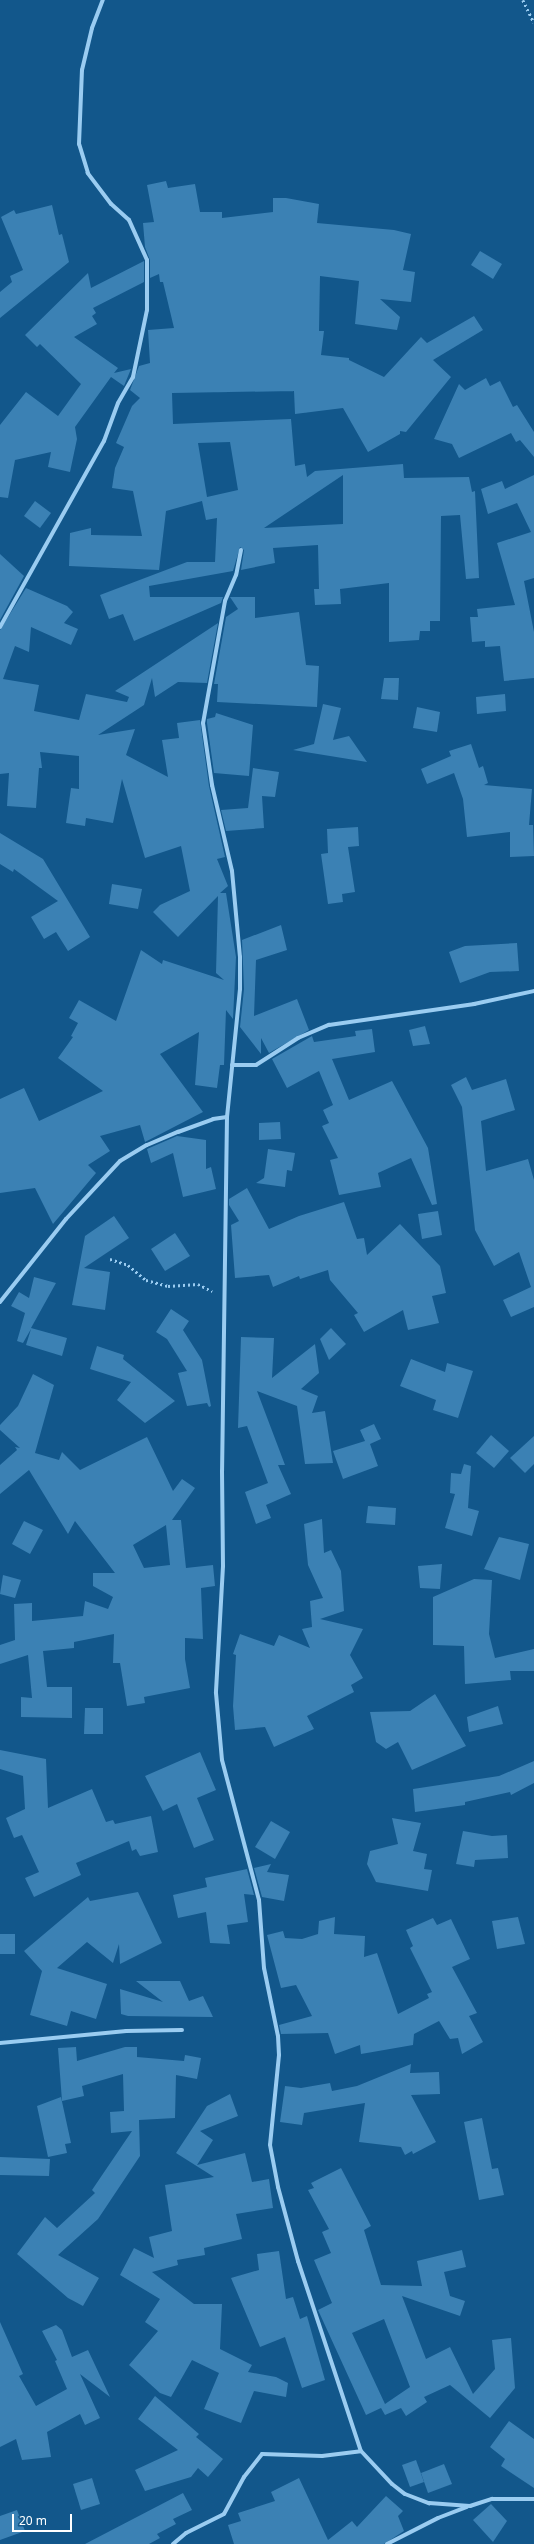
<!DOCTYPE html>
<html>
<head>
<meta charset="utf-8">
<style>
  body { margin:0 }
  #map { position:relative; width:534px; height:2544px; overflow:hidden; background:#12578b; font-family:"Noto Sans",sans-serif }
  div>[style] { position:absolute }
  .building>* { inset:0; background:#3b81b4 }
  .path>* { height:2.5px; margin-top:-1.25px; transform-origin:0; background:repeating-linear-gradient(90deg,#9accf1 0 2px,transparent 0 5px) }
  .street>* { height:4px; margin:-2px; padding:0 2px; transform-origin:2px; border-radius:2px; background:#9accf1 }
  span { translate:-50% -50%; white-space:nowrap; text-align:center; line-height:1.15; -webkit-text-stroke:4px #12578b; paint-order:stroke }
  .scale { position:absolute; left:12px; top:2514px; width:60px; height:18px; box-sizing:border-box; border:2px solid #fff; border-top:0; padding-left:5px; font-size:12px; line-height:14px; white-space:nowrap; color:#fff; -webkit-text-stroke:3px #12578b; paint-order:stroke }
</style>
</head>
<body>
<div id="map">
  <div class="building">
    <i style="clip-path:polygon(evenodd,166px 181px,168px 188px,195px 184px,200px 212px,222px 212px,222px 218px,273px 212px,273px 198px,286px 198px,319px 204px,317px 223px,394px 230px,411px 234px,403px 270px,415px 272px,411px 302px,380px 299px,400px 317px,397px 330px,355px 324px,359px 281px,320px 276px,319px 331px,324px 331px,321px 355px,349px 358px,349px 360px,384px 377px,421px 337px,427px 343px,474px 316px,483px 330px,433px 360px,451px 377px,406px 432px,400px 431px,400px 434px,368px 452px,343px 408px,295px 414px,294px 391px,172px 393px,173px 424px,291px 419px,295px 466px,305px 464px,307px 477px,315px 471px,403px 464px,404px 478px,469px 477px,472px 492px,475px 491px,479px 578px,466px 579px,460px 515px,441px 516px,440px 621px,430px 621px,430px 631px,420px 631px,419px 640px,389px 642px,389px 583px,340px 589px,341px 604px,315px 605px,314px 589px,319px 589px,318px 545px,273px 548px,275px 563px,241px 570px,244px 550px,240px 547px,233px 571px,149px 586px,150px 597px,223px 597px,221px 603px,134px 641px,123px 614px,109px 619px,100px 595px,187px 562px,215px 562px,217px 518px,206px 520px,202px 501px,166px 511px,159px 570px,69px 566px,70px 533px,91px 528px,91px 535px,142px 536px,133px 491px,112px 488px,115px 468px,124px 447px,116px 443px,132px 406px,140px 398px,130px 390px,139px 366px,150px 363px,148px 330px,174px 328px,163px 282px,160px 282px,159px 274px,150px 278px,150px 260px,145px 247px,143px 223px,154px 222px,147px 185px,166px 181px,230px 442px,238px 490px,207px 497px,198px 443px,230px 442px,166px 181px,343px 475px,343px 524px,264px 528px,343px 475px)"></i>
    <i style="clip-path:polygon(52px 205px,59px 235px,62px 234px,69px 262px,0 318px,0 292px,12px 282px,10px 276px,23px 270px,1px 217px,14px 210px,16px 214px)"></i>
    <i style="clip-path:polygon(480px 251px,502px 264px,493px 279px,471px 265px)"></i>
    <i style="clip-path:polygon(144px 261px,144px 282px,93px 308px,96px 313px,92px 316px,97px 324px,74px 337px,118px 368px,114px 373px,131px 369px,124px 386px,111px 377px,75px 427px,77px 439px,70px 472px,48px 467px,51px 452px,15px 460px,8px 498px,0 497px,0 425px,26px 392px,58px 416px,81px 384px,40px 344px,37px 347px,25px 335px,88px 273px,91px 288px)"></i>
    <i style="clip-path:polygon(486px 378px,490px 386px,500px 381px,513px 407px,517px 405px,534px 432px,534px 457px,520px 440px,516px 442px,511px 433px,459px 458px,452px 444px,434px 439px,459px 384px,465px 390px)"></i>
    <i style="clip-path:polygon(534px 475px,534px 578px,524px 581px,534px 632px,534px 678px,504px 681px,500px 646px,485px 647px,485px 641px,472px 642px,470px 617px,478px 617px,477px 609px,515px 605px,497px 543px,531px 532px,517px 503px,488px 514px,481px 489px,502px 481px,505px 489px)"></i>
    <i style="clip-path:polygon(35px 501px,51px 513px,40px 528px,24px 516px)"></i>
    <i style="clip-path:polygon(0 554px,24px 576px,0 620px)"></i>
    <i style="clip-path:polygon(26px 588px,67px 606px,73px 612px,64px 623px,78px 629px,71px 645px,31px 627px,29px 652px,15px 646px,3px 679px,39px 685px,34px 711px,79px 720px,86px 694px,127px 702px,129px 697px,115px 691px,218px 623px,207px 683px,178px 682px,155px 697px,152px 678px,144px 705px,98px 735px,135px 729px,126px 755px,168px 777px,162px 740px,179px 738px,177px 723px,200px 720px,209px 786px,225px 857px,217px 859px,228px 886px,220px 893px,226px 893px,236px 957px,233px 1019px,226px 1010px,224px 1065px,220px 1065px,217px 1088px,195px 1085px,199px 1032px,160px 1054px,203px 1112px,145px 1142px,140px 1125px,100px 1136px,110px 1151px,88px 1165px,96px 1173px,53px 1224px,35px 1188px,0 1193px,0 1099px,24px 1088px,39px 1121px,103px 1091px,58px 1058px,73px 1037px,71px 1036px,78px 1023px,69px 1018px,79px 1000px,116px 1021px,141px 950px,162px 964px,163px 960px,224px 980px,216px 973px,218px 896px,178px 937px,153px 912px,160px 905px,190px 891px,181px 846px,145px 858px,122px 779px,113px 823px,86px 818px,85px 826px,66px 823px,71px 788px,79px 789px,79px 756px,40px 752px,42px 768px,39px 768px,36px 808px,7px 806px,9px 773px,0 774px,0 630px)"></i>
    <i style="clip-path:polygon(230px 597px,255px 597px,255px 618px,299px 612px,306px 665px,319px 666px,317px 707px,217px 702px,218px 684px,214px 684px,226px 617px,238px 609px)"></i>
    <i style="clip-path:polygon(384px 678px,399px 678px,398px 700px,381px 699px)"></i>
    <i style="clip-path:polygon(505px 694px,506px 711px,477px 714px,476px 697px)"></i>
    <i style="clip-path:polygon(323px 704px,341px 708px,333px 740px,349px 736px,367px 762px,293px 750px,314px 744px)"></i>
    <i style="clip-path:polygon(417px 707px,440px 712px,437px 732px,413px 728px)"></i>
    <i style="clip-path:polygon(216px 713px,253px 725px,249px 776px,214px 773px,207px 723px,207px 719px,215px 717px)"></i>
    <i style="clip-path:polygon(471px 744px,479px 768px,483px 766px,488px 783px,484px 785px,532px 789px,529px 825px,533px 825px,534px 856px,510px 857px,510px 832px,467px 837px,463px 799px,454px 773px,427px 784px,421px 769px,451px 756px,449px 751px)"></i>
    <i style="clip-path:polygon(253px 768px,279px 772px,275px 797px,262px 796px,264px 828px,226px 831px,221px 810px,248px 808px)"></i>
    <i style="clip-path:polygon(358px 827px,359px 846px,348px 847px,355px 892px,342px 894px,343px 902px,328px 904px,321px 854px,328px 853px,327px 829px)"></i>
    <i style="clip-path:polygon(0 833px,43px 859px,90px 937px,68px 951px,56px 932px,44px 939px,31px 917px,58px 901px,14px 869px,13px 872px,0 864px)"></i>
    <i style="clip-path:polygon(112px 884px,142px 889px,138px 909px,109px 904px)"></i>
    <i style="clip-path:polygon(281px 925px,287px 950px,256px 960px,254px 1016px,297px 999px,309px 1030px,269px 1053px,261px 1038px,261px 1054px,240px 1027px,244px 989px,242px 940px)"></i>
    <i style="clip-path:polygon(517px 943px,519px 971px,490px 972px,460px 983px,449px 952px,465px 946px)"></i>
    <i style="clip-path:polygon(425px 1026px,430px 1044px,413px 1046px,409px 1030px)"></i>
    <i style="clip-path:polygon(372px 1029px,375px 1052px,332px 1059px,349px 1100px,392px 1081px,428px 1148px,437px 1204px,432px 1205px,411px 1158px,378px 1173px,381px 1187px,339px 1195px,330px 1160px,338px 1158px,322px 1126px,329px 1123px,323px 1110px,333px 1105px,319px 1071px,287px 1088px,272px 1059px,312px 1036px,314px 1042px,356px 1036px,355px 1031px)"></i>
    <i style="clip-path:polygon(466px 1077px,472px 1090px,506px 1079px,515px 1110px,481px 1121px,486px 1171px,528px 1159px,534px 1180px,534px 1307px,511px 1317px,503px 1300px,531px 1287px,519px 1252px,494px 1266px,475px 1230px,462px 1107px,451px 1085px)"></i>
    <i style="clip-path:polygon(280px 1122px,281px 1139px,259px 1140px,259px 1123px)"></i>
    <i style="clip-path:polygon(177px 1136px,206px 1140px,206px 1169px,211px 1167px,216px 1189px,183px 1197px,173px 1153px,151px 1163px,147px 1149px)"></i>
    <i style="clip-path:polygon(268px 1149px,295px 1153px,292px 1171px,287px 1170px,285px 1187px,256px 1183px,264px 1178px)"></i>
    <i style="clip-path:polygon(247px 1188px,269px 1229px,299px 1216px,344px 1202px,357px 1239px,364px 1238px,367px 1255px,400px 1224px,440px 1266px,446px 1293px,432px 1296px,439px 1323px,408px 1330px,403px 1310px,364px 1332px,354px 1315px,358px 1313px,330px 1280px,328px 1270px,300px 1279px,299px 1276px,273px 1287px,269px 1275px,235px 1278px,231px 1225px,239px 1221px,229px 1205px,229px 1199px)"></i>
    <i style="clip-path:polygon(438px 1211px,442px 1235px,422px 1239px,418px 1214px)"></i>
    <i style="clip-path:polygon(114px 1216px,129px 1238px,84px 1268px,110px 1272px,105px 1310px,72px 1305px,85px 1236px)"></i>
    <i style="clip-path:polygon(175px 1233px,190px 1256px,165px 1271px,151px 1249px)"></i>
    <i style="clip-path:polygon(34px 1277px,56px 1283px,31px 1328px,67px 1338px,62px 1356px,26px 1345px,31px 1329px,23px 1343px,17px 1341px,25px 1313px,11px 1306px,19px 1292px,29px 1298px)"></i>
    <i style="clip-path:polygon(171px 1309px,189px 1321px,183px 1330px,202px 1360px,211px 1406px,209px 1407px,207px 1403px,187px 1406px,178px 1373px,187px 1371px,167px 1339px,156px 1332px)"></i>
    <i style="clip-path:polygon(331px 1328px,346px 1344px,329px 1360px,320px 1339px)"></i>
    <i style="clip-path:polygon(241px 1337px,274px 1338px,272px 1378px,315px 1344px,319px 1373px,301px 1389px,318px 1396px,312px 1413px,325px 1411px,333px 1463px,305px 1464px,297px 1406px,257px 1391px,285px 1465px,278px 1465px,291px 1494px,266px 1505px,271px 1518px,256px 1524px,245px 1492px,268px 1483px,247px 1426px,238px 1428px)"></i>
    <i style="clip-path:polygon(97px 1346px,124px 1355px,123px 1359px,175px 1401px,145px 1423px,117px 1400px,131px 1382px,90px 1369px)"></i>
    <i style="clip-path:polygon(411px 1359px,445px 1372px,447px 1363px,473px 1371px,458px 1418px,433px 1410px,436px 1400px,400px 1386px)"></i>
    <i style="clip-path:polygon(evenodd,33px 1374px,54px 1385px,35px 1453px,59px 1460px,62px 1452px,80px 1470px,147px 1437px,173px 1491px,182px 1479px,195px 1488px,172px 1520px,181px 1520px,186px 1568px,213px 1565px,215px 1586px,201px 1588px,203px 1639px,185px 1638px,185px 1659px,190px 1688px,144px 1697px,145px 1703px,127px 1706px,120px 1663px,113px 1663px,114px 1634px,74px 1642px,74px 1648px,43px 1651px,47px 1687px,72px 1687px,72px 1718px,21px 1717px,21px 1697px,32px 1698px,28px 1655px,0 1664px,0 1645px,15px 1640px,14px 1604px,32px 1603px,32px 1621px,83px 1616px,85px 1601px,108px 1609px,113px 1597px,93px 1586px,93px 1573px,115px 1573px,75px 1521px,68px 1534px,29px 1470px,0 1494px,0 1465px,17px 1450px,15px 1447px,20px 1448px,0 1430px,0 1425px,18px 1406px,33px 1374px,166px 1525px,170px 1565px,144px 1568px,133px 1545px,166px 1525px)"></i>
    <i style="clip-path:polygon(374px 1424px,381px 1439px,370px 1444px,378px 1466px,343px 1479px,333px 1451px,365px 1441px,360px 1430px)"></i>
    <i style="clip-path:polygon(491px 1435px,509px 1451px,494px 1468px,476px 1453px)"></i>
    <i style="clip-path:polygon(534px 1436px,534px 1464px,525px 1473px,510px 1458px)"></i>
    <i style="clip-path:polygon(464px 1464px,471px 1466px,468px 1508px,479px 1511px,472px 1536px,445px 1528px,455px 1494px,450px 1493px,451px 1473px,461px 1474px)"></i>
    <i style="clip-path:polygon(368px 1506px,396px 1508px,395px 1525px,366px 1523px)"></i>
    <i style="clip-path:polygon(322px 1519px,324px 1553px,331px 1550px,341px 1571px,344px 1611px,320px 1619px,363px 1629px,350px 1655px,363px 1678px,351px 1685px,354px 1692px,307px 1716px,314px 1729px,274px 1747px,265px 1727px,235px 1730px,233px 1706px,236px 1655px,233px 1654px,240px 1634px,274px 1646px,279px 1635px,310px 1648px,302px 1629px,312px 1627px,310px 1601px,323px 1598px,308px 1565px,304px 1524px)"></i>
    <i style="clip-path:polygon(24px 1521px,43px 1530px,30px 1554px,12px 1544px)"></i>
    <i style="clip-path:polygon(499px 1537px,529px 1544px,520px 1580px,484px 1569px)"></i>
    <i style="clip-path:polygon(442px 1564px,440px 1589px,420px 1588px,418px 1566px)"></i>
    <i style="clip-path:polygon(3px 1575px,21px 1580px,15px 1598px,0 1594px)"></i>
    <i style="clip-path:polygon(474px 1579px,492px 1580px,489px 1634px,495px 1658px,534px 1649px,534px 1671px,510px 1671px,511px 1680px,465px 1684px,464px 1646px,433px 1645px,433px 1597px)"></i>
    <i style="clip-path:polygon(435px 1694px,466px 1746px,412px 1770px,398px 1742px,386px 1749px,376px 1742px,370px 1712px,410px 1711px)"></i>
    <i style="clip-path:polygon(498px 1706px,503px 1724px,469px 1732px,467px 1717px)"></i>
    <i style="clip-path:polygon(85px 1708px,103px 1708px,103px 1734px,84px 1734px)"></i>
    <i style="clip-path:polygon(0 1750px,46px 1759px,48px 1808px,92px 1789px,106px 1822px,113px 1820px,115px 1824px,151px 1816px,158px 1852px,140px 1856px,136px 1849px,132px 1851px,129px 1841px,76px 1863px,81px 1875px,34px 1897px,25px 1878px,39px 1872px,22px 1835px,14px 1838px,6px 1818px,25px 1809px,23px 1776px,0 1769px)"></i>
    <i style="clip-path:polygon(200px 1752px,216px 1790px,197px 1798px,214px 1840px,194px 1848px,177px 1804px,163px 1811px,145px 1776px)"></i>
    <i style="clip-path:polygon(534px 1761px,534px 1783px,511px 1795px,510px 1792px,465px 1802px,465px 1805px,415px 1812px,413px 1789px,499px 1776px)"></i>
    <i style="clip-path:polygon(392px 1818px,421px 1823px,413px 1851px,427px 1854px,424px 1869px,432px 1870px,428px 1891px,376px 1882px,367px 1864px,370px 1851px,398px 1844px)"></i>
    <i style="clip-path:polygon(271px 1821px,290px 1832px,275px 1859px,255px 1847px)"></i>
    <i style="clip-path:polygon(463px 1831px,492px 1836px,507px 1835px,508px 1858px,475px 1860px,474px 1867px,456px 1864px)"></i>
    <i style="clip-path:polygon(271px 1864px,267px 1872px,289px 1875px,284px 1901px,262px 1897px,254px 1868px)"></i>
    <i style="clip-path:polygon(247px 1869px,254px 1895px,244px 1894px,248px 1922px,227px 1925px,230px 1944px,210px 1943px,206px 1912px,178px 1918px,173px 1895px,207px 1887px,205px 1878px)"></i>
    <i style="clip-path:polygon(138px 1892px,162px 1943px,120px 1964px,119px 1944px,113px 1963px,87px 1942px,57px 1968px,107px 1984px,96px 2019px,71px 2011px,67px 2026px,30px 2015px,42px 1971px,24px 1951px,88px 1897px,90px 1901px)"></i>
    <i style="clip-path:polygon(335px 1917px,334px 1934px,365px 1936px,364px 1957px,377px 1953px,398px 2014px,429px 1998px,427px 1994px,432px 1992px,410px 1948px,413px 1946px,406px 1930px,433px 1918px,437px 1925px,451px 1919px,470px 1959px,452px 1967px,477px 2013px,469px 2016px,483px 2042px,462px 2054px,458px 2038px,450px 2039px,439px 2021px,414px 2034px,413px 2045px,361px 2054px,360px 2045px,335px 2054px,328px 2033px,281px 2034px,279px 2025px,312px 2016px,296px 1985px,281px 1988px,267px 1935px,283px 1931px,285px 1938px,302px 1939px,318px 1934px,319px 1921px)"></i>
    <i style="clip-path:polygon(518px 1917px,525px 1944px,497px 1949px,492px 1921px)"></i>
    <i style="clip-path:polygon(0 1934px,15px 1934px,15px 1954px,0 1954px)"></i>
    <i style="clip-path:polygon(136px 1981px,180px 1981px,189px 2001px,203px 1996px,213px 2017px,128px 2016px,121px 2014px,120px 1989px,163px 2002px)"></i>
    <i style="clip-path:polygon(76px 2047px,77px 2061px,125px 2047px,137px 2047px,137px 2057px,184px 2061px,185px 2055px,201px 2058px,197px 2079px,176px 2075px,175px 2118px,139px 2120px,140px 2156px,98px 2219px,58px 2255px,99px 2278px,83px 2306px,68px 2298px,17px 2254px,45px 2217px,57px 2228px,95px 2193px,92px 2190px,132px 2131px,111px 2133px,110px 2112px,124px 2111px,123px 2074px,82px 2086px,84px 2096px,62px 2101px,58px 2048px)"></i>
    <i style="clip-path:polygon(411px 2064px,410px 2073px,439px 2072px,440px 2094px,411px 2095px,436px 2142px,413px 2154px,412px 2151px,405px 2155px,401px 2147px,359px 2142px,365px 2103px,304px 2113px,302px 2125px,280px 2122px,285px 2086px,301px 2088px,330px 2083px,332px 2091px,357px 2086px)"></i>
    <i style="clip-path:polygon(230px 2094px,238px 2116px,200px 2131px,213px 2140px,197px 2165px,245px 2153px,252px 2182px,269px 2179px,273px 2208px,236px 2214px,242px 2239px,204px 2248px,205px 2255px,177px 2260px,178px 2265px,152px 2272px,194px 2304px,222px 2304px,220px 2349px,252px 2365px,248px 2372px,276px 2377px,288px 2383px,286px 2397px,254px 2391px,241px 2423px,204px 2409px,219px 2373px,192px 2360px,171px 2397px,160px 2393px,129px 2365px,158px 2331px,145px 2322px,160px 2299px,120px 2275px,134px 2248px,154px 2258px,149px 2237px,172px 2231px,165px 2185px,214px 2177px,176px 2153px,207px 2106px)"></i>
    <i style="clip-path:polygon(61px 2097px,71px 2143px,65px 2144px,67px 2153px,48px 2157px,37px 2106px)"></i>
    <i style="clip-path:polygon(482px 2118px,492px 2169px,498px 2168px,504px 2195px,479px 2200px,464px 2122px)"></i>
    <i style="clip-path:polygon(0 2157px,50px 2159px,49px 2176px,0 2175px)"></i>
    <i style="clip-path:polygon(evenodd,341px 2168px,371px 2226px,364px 2230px,381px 2285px,422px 2286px,417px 2261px,462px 2250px,466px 2267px,444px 2272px,450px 2296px,465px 2301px,460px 2316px,402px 2296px,426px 2359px,450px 2347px,473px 2394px,495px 2369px,492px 2340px,511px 2338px,515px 2388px,490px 2418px,450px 2385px,424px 2397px,427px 2402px,406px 2416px,401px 2408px,385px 2415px,381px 2408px,366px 2415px,318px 2310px,332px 2303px,314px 2260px,331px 2253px,322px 2232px,329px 2229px,308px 2190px,314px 2188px,311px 2183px,341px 2168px,384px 2319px,410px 2387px,385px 2404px,352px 2333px,384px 2319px)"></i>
    <i style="clip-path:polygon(279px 2251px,286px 2299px,293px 2297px,300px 2319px,307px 2316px,325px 2380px,302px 2388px,285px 2337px,260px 2347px,231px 2278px,259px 2270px,257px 2254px)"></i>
    <i style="clip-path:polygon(0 2322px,23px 2374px,19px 2376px,36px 2406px,67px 2389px,55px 2361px,57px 2360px,42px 2331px,56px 2325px,62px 2330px,72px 2357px,88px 2350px,110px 2397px,80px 2374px,100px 2418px,85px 2425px,80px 2414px,47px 2432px,51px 2457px,22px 2460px,16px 2439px,0 2447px)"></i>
    <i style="clip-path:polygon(155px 2396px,199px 2434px,196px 2437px,223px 2459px,208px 2477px,198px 2468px,191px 2477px,145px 2491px,135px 2470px,178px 2450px,138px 2419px)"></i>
    <i style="clip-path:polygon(509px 2421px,534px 2439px,534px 2488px,501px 2466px,505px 2459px,490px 2447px)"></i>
    <i style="clip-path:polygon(416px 2460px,424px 2482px,410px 2487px,402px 2465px)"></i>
    <i style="clip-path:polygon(444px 2464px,452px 2484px,428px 2493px,421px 2473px)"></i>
    <i style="clip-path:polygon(92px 2478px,100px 2504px,81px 2510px,73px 2484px)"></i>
    <i style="clip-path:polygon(299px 2478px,328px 2540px,352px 2521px,357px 2527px,386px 2496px,403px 2511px,398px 2516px,404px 2531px,384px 2544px,234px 2544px,228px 2525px,241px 2521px,238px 2513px,275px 2501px,271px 2492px)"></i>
    <i style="clip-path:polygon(183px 2493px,192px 2510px,173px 2519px,176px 2524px,157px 2534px,160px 2538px,149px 2544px,85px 2544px)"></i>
    <i style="clip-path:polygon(491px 2504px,507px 2521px,493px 2542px,473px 2520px)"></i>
    <i style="clip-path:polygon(17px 2510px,25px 2531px,0 2540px,0 2516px)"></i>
  </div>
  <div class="path">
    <i style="left:523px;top:0;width:25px;rotate:64deg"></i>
    <i style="left:110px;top:1259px;width:19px;rotate:18deg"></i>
    <i style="left:128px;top:1265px;width:23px;rotate:40deg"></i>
    <i style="left:146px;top:1280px;width:23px;rotate:15deg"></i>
    <i style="left:168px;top:1286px;width:30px;rotate:-4deg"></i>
    <i style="left:198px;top:1284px;width:16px;rotate:27deg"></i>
  </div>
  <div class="street">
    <i style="left:241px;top:550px;width:25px;rotate:101deg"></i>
    <i style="left:236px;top:575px;width:28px;rotate:113deg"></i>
    <i style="left:225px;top:601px;width:124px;rotate:100.2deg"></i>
    <i style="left:203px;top:723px;width:63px;rotate:81.7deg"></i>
    <i style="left:212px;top:785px;width:88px;rotate:76.9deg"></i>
    <i style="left:232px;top:871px;width:86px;rotate:84.7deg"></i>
    <i style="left:240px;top:957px;width:32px;rotate:90deg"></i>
    <i style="left:240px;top:989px;width:129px;rotate:95.8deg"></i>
    <i style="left:227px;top:1117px;width:354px;rotate:90.8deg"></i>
    <i style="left:222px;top:1471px;width:95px;rotate:89.4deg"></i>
    <i style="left:223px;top:1566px;width:127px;rotate:93.2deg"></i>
    <i style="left:216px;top:1693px;width:67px;rotate:84.9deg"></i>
    <i style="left:222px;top:1760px;width:145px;rotate:75.2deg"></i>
    <i style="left:259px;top:1900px;width:68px;rotate:85.8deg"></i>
    <i style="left:264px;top:1968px;width:69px;rotate:78.4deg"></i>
    <i style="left:278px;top:2036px;width:19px;rotate:87deg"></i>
    <i style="left:279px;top:2055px;width:90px;rotate:95.7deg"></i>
    <i style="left:270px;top:2145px;width:43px;rotate:79.2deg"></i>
    <i style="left:278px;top:2187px;width:77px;rotate:74.9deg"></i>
    <i style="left:298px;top:2261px;width:200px;rotate:71.7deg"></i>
    <i style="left:361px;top:2451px;width:45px;rotate:46.8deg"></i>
    <i style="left:392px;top:2484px;width:16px;rotate:38deg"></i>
    <i style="left:405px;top:2494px;width:26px;rotate:21deg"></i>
    <i style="left:429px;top:2503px;width:41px;rotate:4.2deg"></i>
    <i style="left:470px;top:2506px;width:23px;rotate:-18deg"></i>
    <i style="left:492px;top:2499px;width:42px"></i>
    <i style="left:0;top:627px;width:213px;rotate:-60.8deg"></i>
    <i style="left:104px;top:441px;width:40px;rotate:-69.8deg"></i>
    <i style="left:118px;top:403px;width:30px;rotate:-60deg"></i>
    <i style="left:133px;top:377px;width:68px;rotate:-78.2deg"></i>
    <i style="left:147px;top:310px;width:50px;rotate:-90deg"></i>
    <i style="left:147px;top:260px;width:44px;rotate:-114.2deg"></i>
    <i style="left:129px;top:220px;width:24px;rotate:-138deg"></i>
    <i style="left:111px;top:204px;width:39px;rotate:-127deg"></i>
    <i style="left:88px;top:173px;width:30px;rotate:-107deg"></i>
    <i style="left:79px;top:144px;width:74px;rotate:-87.7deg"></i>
    <i style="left:82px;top:70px;width:43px;rotate:-76.6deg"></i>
    <i style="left:92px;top:28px;width:30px;rotate:-69deg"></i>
    <i style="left:232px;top:1065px;width:24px"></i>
    <i style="left:256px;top:1065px;width:50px;rotate:-32.7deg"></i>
    <i style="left:298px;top:1038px;width:34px;rotate:-23deg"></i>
    <i style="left:329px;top:1025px;width:147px;rotate:-8.2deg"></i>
    <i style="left:474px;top:1004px;width:61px;rotate:-12.2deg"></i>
    <i style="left:0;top:1302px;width:106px;rotate:-51.5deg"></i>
    <i style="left:66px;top:1219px;width:79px;rotate:-47deg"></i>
    <i style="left:120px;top:1161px;width:31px;rotate:-31deg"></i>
    <i style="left:147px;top:1145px;width:34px;rotate:-23deg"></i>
    <i style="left:178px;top:1132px;width:37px;rotate:-20deg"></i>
    <i style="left:213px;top:1119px;width:14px;rotate:-8deg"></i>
    <i style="left:0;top:2043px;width:127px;rotate:-5.4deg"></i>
    <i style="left:126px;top:2031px;width:56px;rotate:-1deg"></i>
    <i style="left:173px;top:2544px;width:17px;rotate:-40deg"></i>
    <i style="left:186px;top:2533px;width:42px;rotate:-26.6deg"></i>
    <i style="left:224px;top:2514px;width:42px;rotate:-61.6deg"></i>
    <i style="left:244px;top:2477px;width:29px;rotate:-52deg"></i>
    <i style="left:262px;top:2454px;width:60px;rotate:1.9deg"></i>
    <i style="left:322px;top:2456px;width:39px;rotate:-7deg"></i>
    <i style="left:387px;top:2544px;width:57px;rotate:-27deg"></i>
    <i style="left:438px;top:2518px;width:31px;rotate:-21deg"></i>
  </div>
  <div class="scale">20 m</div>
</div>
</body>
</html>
